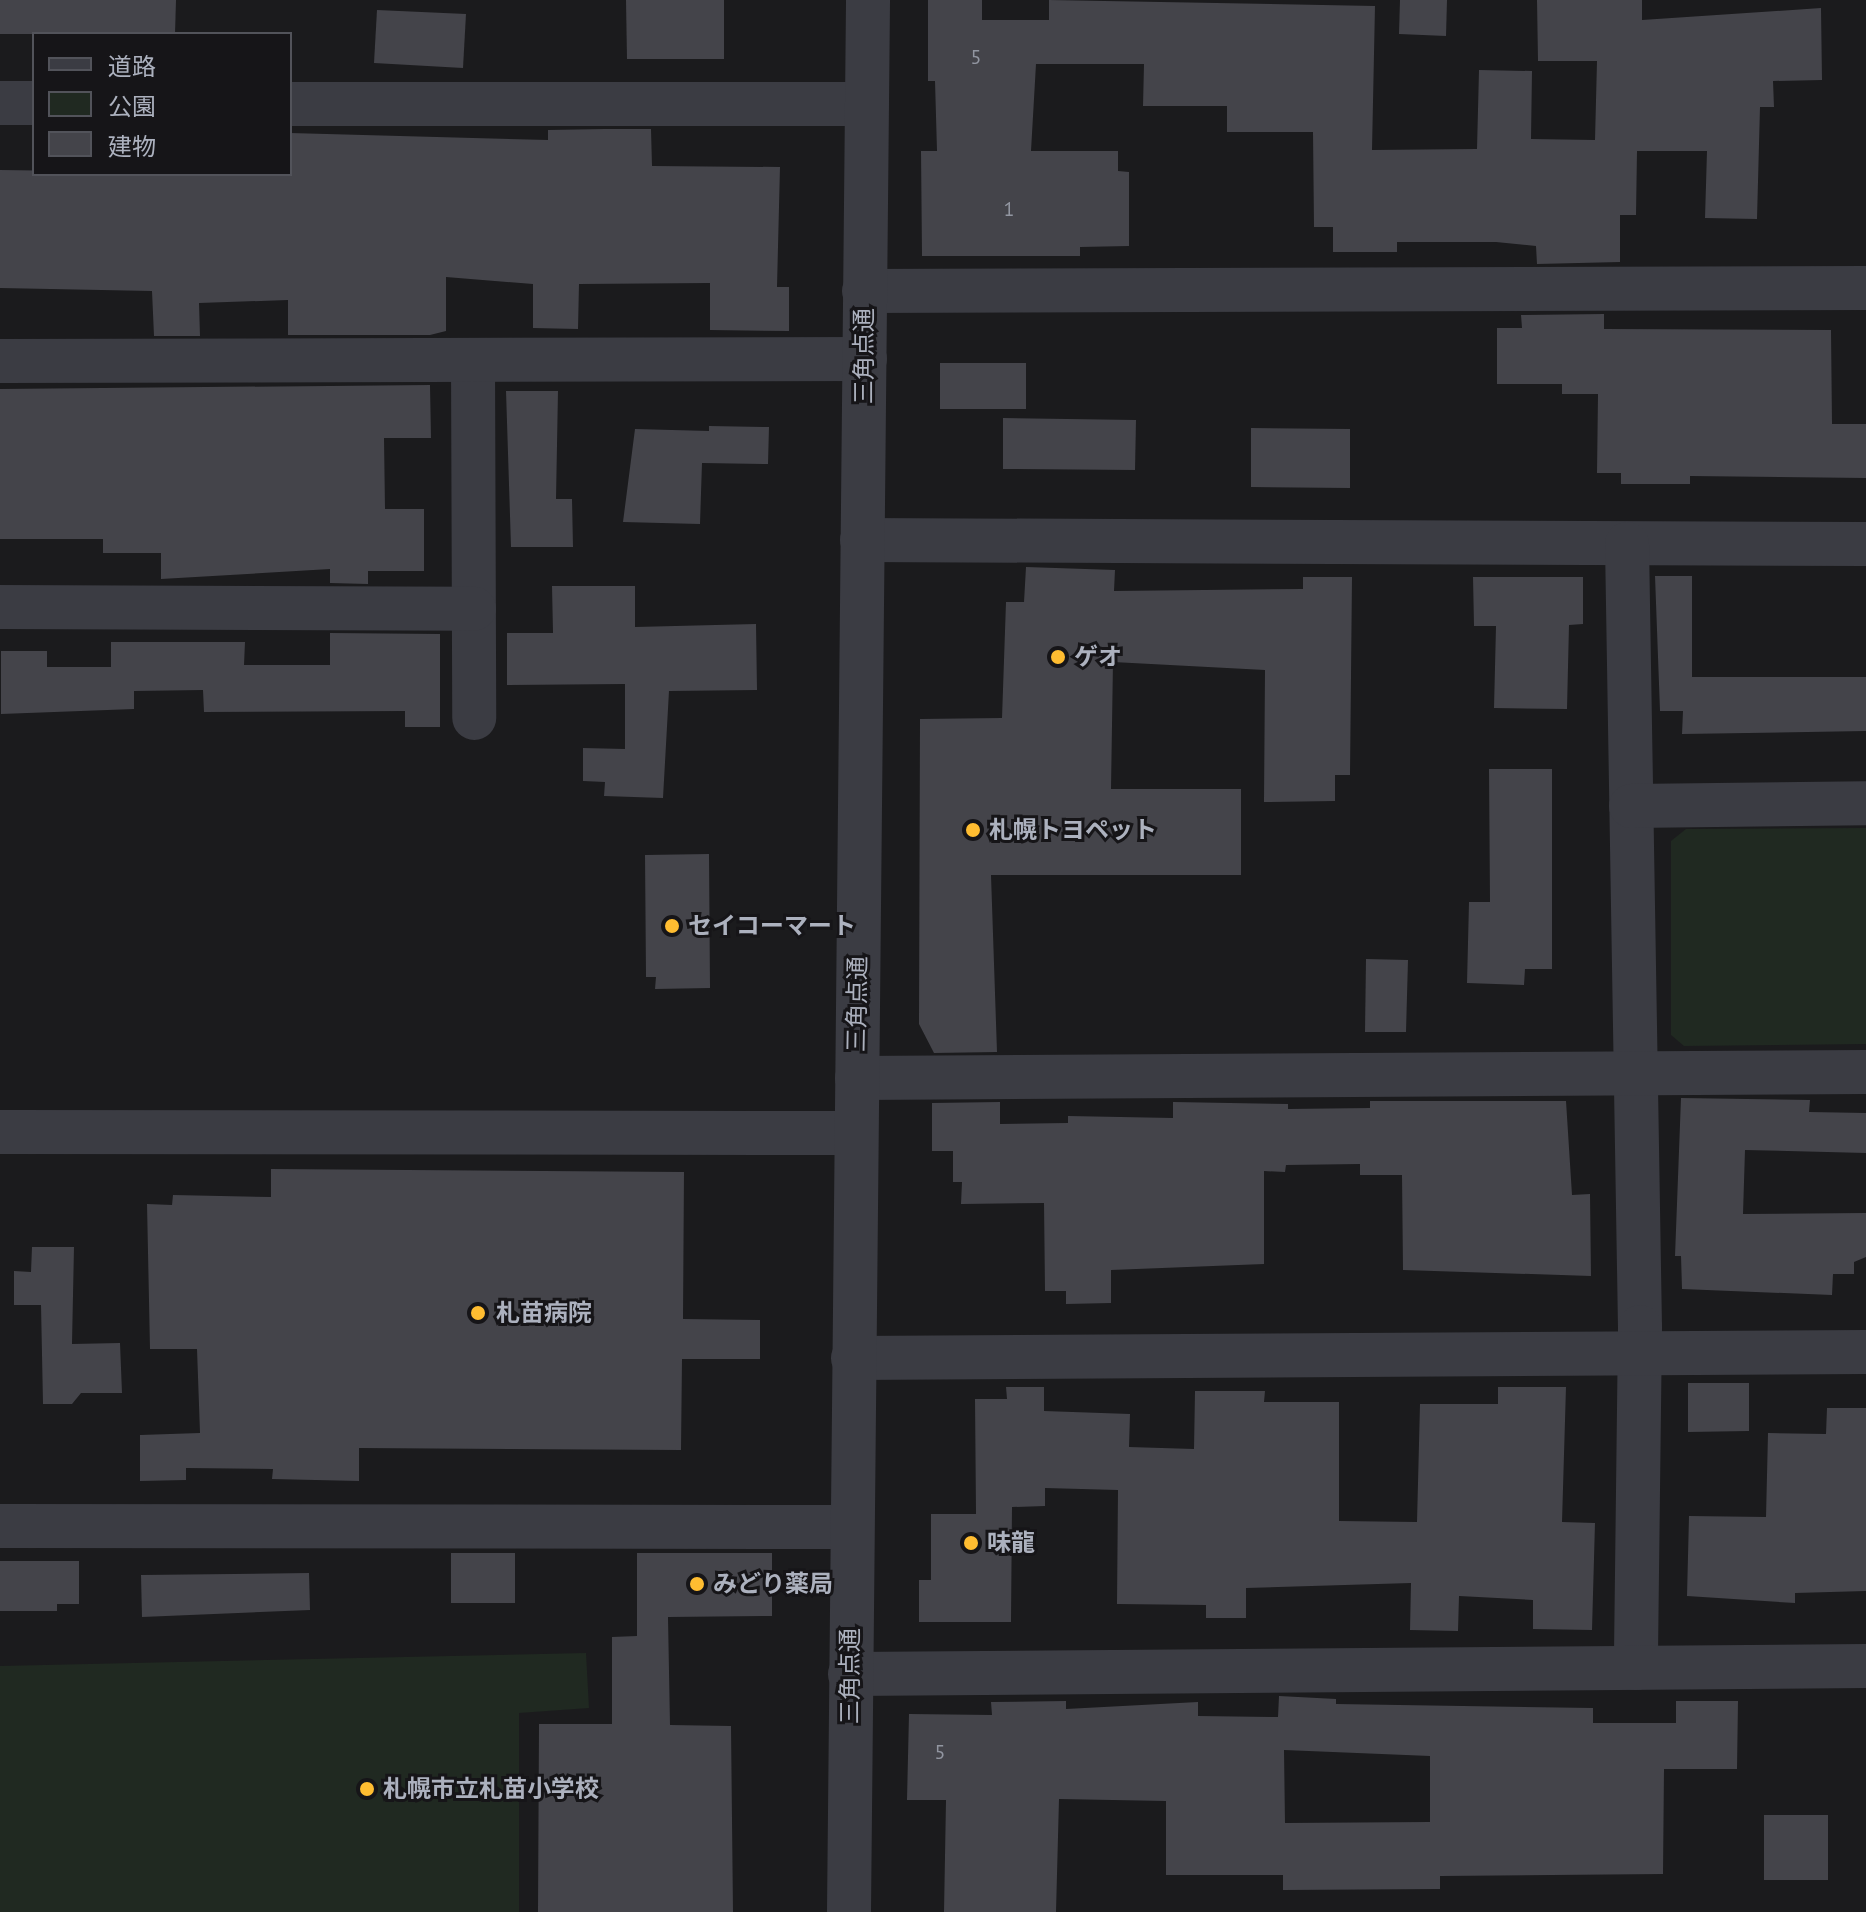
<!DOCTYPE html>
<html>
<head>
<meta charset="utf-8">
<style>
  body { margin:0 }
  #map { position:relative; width:1866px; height:1912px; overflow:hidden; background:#1b1b1d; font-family:"PT Sans","Noto Sans JP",sans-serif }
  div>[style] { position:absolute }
  .green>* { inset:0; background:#202921 }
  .building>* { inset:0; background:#44444a }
  .minor>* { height:44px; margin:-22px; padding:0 22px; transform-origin:22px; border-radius:22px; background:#3b3c43 }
  .dots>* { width:22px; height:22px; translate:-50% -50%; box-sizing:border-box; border:4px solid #161518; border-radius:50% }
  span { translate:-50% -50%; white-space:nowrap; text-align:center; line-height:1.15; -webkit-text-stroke:6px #161518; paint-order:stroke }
  .number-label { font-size:20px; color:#9296a1 }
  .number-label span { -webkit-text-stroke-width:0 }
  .street-label { font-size:24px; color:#acb1be }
  .poi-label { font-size:24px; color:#acb1be; font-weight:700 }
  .left { translate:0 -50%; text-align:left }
  .legend { position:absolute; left:32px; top:32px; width:260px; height:144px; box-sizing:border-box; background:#161518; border:2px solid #52535a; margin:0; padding:10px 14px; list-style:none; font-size:24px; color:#acb1be }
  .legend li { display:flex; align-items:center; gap:16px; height:40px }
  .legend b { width:40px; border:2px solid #52535a }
</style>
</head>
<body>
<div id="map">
  <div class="green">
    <i style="clip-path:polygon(1866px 828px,1866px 1044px,1684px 1046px,1671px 1035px,1671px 841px,1686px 829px)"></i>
    <i style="clip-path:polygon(586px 1653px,589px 1708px,519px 1713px,519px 1912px,0 1912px,0 1666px)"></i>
  </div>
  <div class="building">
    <i style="clip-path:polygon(0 0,176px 0,175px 34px,0 34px)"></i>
    <i style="clip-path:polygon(626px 0,724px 0,724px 59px,627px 59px)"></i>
    <i style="clip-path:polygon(928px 0,982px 0,982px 20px,1049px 20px,1049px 0,1375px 6px,1372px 150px,1477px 149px,1479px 70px,1532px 71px,1531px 139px,1595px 140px,1597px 61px,1538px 61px,1537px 0,1642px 0,1642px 20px,1821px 8px,1822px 80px,1773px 81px,1774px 107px,1760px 107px,1757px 219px,1705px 218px,1707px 151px,1637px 151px,1636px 215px,1620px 215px,1620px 262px,1537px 264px,1536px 246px,1496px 242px,1397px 242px,1397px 252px,1333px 252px,1333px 227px,1314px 227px,1313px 132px,1227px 132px,1227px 106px,1143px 106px,1144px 64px,1036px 64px,1031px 151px,1118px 151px,1118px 171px,1129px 172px,1129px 246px,1080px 247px,1080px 256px,922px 256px,921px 151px,937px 151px,935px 81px,928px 81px)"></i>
    <i style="clip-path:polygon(1400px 0,1447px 0,1446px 36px,1399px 34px)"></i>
    <i style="clip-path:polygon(377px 10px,466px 14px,463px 68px,374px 63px)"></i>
    <i style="clip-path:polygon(605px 129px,651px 129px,652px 166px,780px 167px,777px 287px,789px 287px,789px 331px,710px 330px,710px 283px,579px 284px,578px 329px,533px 328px,533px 284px,446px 277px,446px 331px,430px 335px,288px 335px,288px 300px,199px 303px,200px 336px,154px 336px,152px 291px,0 288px,0 170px,290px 174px,290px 133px,548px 140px,548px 130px)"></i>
    <i style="clip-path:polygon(1604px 314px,1604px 329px,1831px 330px,1832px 424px,1866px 424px,1866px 478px,1690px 476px,1690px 484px,1621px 484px,1621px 473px,1597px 473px,1598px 394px,1562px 394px,1562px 384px,1497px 384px,1497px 328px,1522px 328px,1521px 315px)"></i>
    <i style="clip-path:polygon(940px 363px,1026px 363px,1026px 409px,940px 409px)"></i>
    <i style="clip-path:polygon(430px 385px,431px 438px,384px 438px,385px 509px,424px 509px,424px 571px,368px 571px,368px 584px,330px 583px,330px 569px,161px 579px,161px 553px,103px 553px,103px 539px,0 539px,0 389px)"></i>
    <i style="clip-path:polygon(506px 391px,558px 391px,556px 499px,572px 499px,573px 547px,511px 547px)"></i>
    <i style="clip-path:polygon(1003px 418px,1136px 420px,1135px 470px,1003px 469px)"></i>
    <i style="clip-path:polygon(709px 426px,769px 427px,768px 464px,702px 463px,700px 524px,623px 522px,635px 429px,709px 431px)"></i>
    <i style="clip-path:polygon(1251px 428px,1350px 429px,1350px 488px,1251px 487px)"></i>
    <i style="clip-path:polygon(1026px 567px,1115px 570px,1114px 591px,1303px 589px,1303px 577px,1352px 577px,1350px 775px,1335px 775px,1335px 801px,1264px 802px,1265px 670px,1113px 662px,1111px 789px,1241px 789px,1241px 875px,991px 875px,997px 1052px,934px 1053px,919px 1024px,920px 719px,1002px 718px,1006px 602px,1024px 602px)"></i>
    <i style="clip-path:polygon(1655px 576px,1692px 576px,1692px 677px,1866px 677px,1866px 731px,1682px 734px,1683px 711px,1660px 711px)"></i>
    <i style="clip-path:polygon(1473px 577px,1583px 577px,1583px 624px,1569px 625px,1567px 709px,1494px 708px,1496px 626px,1474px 626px)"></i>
    <i style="clip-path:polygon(552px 586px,635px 586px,635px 627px,756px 624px,757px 690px,669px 691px,663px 798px,604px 796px,605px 782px,583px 781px,583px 748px,625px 749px,625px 684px,507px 685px,507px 633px,553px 633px)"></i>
    <i style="clip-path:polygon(330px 633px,440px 634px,440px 727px,405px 727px,405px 711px,204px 712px,203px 690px,134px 691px,134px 709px,1px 714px,1px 651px,47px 651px,47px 667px,111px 667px,111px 642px,245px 642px,244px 665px,330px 665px)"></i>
    <i style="clip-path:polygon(1489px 769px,1552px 769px,1552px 969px,1525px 969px,1524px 985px,1467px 983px,1469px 902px,1490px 902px)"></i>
    <i style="clip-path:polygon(709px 854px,710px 988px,655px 989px,656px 977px,646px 977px,645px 855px)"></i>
    <i style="clip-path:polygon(1366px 959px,1408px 960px,1406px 1032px,1365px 1032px)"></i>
    <i style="clip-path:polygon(1681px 1098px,1810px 1100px,1809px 1112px,1866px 1113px,1866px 1153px,1745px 1150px,1743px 1214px,1866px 1213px,1866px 1257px,1854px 1262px,1854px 1274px,1833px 1274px,1832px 1295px,1682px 1289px,1681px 1256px,1675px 1256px)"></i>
    <i style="clip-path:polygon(1370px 1101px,1566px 1101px,1572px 1195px,1590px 1194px,1591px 1276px,1403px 1270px,1402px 1175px,1360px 1175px,1360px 1164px,1286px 1165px,1285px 1172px,1264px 1171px,1264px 1264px,1111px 1270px,1111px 1303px,1066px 1304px,1066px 1291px,1045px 1291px,1044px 1203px,961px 1204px,962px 1182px,953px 1182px,953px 1151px,932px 1151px,932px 1103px,1000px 1102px,1000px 1124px,1068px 1123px,1068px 1116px,1173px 1118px,1173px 1102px,1288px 1104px,1288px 1109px,1370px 1108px)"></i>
    <i style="clip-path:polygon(271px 1169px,684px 1172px,683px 1319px,760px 1320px,760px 1359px,682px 1359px,681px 1450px,359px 1448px,359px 1481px,272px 1479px,273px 1469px,186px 1468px,186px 1480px,140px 1481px,140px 1435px,200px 1433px,197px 1349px,150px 1349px,147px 1204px,172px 1205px,173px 1195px,271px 1197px)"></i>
    <i style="clip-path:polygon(32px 1247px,74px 1247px,72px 1344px,120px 1343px,122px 1393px,81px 1393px,72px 1404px,43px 1404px,41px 1305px,14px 1305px,14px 1271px,31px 1272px)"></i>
    <i style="clip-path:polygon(1688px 1383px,1749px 1383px,1749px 1431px,1688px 1432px)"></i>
    <i style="clip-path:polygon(1006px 1387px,1044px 1387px,1044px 1411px,1130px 1414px,1129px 1447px,1194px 1449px,1195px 1391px,1265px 1391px,1264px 1402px,1339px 1402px,1339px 1521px,1417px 1522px,1420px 1404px,1498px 1404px,1498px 1387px,1566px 1387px,1562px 1522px,1595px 1523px,1592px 1630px,1533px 1629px,1533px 1600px,1459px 1596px,1458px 1631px,1410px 1630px,1411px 1583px,1246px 1588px,1246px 1618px,1206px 1618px,1206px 1605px,1117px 1604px,1118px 1490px,1045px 1488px,1045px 1506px,1012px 1507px,1011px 1622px,919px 1622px,919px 1580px,931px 1580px,931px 1514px,976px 1514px,975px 1399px,1007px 1399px)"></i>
    <i style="clip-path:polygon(1827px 1408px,1866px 1408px,1866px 1591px,1795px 1593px,1795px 1603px,1687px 1596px,1689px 1516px,1766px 1517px,1768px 1433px,1826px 1434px)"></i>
    <i style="clip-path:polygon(451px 1553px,515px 1553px,515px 1603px,451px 1603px)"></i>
    <i style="clip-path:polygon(637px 1553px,772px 1553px,772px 1616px,668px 1617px,670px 1725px,731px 1726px,733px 1912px,538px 1912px,539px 1724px,612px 1724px,612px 1637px,637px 1636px)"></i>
    <i style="clip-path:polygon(0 1561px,79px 1561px,79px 1604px,57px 1604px,57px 1611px,0 1611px)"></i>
    <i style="clip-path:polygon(309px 1573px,310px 1610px,142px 1617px,141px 1575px)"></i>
    <i style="clip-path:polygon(evenodd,1279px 1696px,1336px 1699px,1336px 1704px,1593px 1708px,1593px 1723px,1676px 1723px,1676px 1701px,1738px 1701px,1737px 1769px,1664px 1769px,1663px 1874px,1440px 1876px,1440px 1889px,1283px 1890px,1283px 1875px,1166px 1875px,1166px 1801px,1059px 1799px,1056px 1912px,944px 1912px,946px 1800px,907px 1800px,909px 1714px,992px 1715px,991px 1702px,1066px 1701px,1066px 1709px,1198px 1702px,1198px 1716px,1278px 1717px,1279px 1696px,1284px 1750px,1430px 1756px,1430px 1822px,1285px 1823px,1284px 1750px)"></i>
    <i style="clip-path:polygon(1764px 1815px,1828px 1815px,1828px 1880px,1764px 1880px)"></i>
  </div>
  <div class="minor">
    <i style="left:0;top:103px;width:34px"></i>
    <i style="left:290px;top:104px;width:577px"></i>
    <i style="left:864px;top:291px;width:1002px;rotate:-0.17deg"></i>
    <i style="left:473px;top:360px;width:358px;rotate:89.8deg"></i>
    <i style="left:0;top:361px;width:865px;rotate:-0.13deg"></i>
    <i style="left:862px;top:540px;width:1004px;rotate:0.23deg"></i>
    <i style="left:1627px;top:544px;width:783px;rotate:89.05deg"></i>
    <i style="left:1640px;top:1327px;width:341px;rotate:90.7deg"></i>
    <i style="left:0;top:607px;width:474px;rotate:0.2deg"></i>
    <i style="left:1631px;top:806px;width:235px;rotate:-0.7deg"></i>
    <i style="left:857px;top:1078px;width:1009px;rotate:-0.34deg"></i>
    <i style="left:0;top:1132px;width:856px;rotate:0.07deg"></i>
    <i style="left:853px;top:1358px;width:1013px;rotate:-0.34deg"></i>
    <i style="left:0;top:1526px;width:848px;rotate:0.07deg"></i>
    <i style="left:850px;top:1674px;width:1016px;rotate:-0.45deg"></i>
    <i style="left:849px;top:1912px;width:1912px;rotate:-89.43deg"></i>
  </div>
  <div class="dots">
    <i style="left:1058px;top:657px;background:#ffbd31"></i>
    <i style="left:973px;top:830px;background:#ffbd31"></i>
    <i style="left:672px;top:926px;background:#ffbd31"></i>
    <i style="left:478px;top:1313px;background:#ffbd31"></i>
    <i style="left:971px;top:1543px;background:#ffbd31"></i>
    <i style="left:697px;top:1584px;background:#ffbd31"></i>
    <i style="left:367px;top:1789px;background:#ffbd31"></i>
  </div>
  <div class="number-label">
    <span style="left:976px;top:57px">5</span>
    <span style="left:1009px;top:209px">1</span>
    <span style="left:940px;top:1752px">5</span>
  </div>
  <div class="street-label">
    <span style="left:864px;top:356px;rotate:-90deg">三角点通</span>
    <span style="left:857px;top:1004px;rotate:-89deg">三角点通</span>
    <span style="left:850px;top:1676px;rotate:-90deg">三角点通</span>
  </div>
  <div class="poi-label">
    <span class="left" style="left:1074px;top:657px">ゲオ</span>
    <span class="left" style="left:989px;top:830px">札幌トヨペット</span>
    <span class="left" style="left:688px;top:926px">セイコーマート</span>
    <span class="left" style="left:496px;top:1313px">札苗病院</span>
    <span class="left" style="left:987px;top:1543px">味龍</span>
    <span class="left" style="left:713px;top:1584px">みどり薬局</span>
    <span class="left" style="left:383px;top:1789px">札幌市立札苗小学校</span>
  </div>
  <ul class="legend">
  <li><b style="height:10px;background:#3b3c43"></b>道路</li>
  <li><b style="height:22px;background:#202921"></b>公園</li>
  <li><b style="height:22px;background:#44444a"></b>建物</li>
  </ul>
</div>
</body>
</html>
